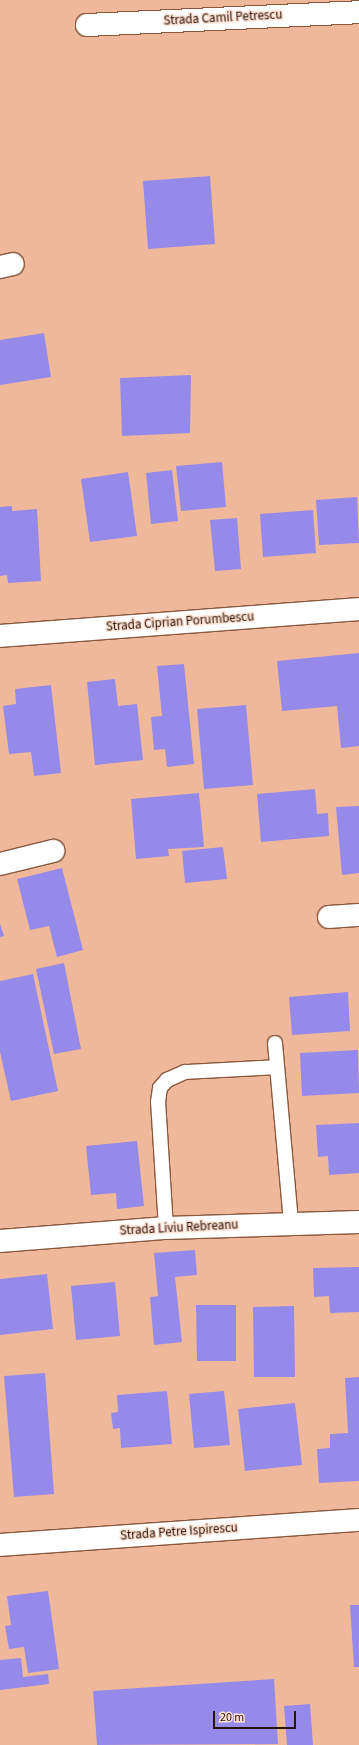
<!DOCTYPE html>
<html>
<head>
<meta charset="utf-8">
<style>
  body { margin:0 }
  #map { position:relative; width:359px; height:1745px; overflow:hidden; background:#f0b89b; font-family:"Source Sans 3",sans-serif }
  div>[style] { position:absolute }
  .building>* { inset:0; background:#958ae9 }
  .roads { filter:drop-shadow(1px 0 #89583e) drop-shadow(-1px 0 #89583e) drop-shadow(0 1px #89583e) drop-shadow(0 -1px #89583e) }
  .lane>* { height:14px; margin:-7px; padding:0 7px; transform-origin:7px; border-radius:7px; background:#fff }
  .street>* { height:22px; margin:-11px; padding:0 11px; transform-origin:11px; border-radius:11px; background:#fff }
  span { translate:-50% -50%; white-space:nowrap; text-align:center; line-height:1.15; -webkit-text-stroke:3px #fde0d1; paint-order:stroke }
  .street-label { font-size:13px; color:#281409 }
  .scale { position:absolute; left:213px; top:1711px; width:83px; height:18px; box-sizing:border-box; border:2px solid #281409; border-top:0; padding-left:5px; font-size:12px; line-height:14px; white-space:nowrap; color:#281409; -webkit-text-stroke:3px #fde0d1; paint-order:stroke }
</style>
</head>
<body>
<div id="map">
  <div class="building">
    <i style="clip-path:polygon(210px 176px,215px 244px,148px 249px,143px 181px)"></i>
    <i style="clip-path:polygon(44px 333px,51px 377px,0 385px,0 340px)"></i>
    <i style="clip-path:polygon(191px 375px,190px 433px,122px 436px,120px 378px)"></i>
    <i style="clip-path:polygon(222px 462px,226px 507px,181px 511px,176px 466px)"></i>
    <i style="clip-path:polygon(172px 470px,178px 521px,151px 524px,146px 473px)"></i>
    <i style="clip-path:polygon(128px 472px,137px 536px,90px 542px,81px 479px)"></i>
    <i style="clip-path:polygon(357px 497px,359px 543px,319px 545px,316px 500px)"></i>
    <i style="clip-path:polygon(12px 506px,12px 511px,37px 509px,41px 581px,8px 583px,7px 575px,0 576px,0 507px)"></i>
    <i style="clip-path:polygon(313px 510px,316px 553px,263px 557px,260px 514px)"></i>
    <i style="clip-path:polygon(237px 518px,241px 569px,215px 571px,210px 520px)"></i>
    <i style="clip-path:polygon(359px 653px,359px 746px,341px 748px,337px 706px,282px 711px,277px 661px)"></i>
    <i style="clip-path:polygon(184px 664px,194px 764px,167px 767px,165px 749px,154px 750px,151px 717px,162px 716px,157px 666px)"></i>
    <i style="clip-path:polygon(115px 679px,118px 706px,137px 704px,143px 760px,95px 765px,87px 682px)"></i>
    <i style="clip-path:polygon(51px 685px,61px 773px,34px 776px,31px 752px,9px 754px,3px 706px,16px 704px,15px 689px)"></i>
    <i style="clip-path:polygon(246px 705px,253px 785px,204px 789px,197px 709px)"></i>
    <i style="clip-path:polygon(315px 789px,317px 814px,328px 813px,329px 836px,261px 842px,257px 794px)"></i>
    <i style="clip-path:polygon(199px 793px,204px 847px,168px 849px,169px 856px,136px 859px,131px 799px)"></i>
    <i style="clip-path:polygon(359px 806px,359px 873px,342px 875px,336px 807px)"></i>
    <i style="clip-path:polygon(223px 847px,227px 879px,185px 883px,182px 851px)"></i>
    <i style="clip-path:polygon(62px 868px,83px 950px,57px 957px,49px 926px,30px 930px,17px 879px)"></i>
    <i style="clip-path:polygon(0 924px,4px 936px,0 937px)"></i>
    <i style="clip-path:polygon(64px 963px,81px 1049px,54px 1054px,36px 969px)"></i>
    <i style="clip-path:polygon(33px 974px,58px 1091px,11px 1101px,0 1052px,0 981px)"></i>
    <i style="clip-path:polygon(348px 992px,350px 1031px,292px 1035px,289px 997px)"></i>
    <i style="clip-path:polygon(358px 1050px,359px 1093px,302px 1096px,300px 1053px)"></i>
    <i style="clip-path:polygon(359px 1123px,359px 1173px,329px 1175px,328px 1156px,318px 1157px,316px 1125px)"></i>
    <i style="clip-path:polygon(137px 1141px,144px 1206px,117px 1209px,116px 1193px,91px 1195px,86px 1146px)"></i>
    <i style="clip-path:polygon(195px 1250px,197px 1275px,175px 1277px,182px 1342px,154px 1345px,150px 1297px,158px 1296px,154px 1253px)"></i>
    <i style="clip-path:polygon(359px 1267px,359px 1312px,330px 1313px,329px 1296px,314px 1297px,313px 1268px)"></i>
    <i style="clip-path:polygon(47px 1274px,53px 1329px,0 1335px,0 1279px)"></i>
    <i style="clip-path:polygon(115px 1282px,120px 1336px,76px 1340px,71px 1286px)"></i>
    <i style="clip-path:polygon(196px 1305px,236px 1305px,236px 1361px,197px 1361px)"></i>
    <i style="clip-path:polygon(294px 1306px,295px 1377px,254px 1377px,253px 1307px)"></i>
    <i style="clip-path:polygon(45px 1373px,54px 1494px,14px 1497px,4px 1376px)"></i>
    <i style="clip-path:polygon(359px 1377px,359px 1481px,319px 1483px,317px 1449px,330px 1448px,330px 1434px,348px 1433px,345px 1378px)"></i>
    <i style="clip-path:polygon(167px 1391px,172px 1444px,121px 1448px,120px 1428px,113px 1429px,111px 1413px,118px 1412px,117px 1395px)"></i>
    <i style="clip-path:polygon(224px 1391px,230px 1445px,194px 1448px,189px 1394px)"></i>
    <i style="clip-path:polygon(295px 1403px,302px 1465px,245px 1471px,238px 1409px)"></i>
    <i style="clip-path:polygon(48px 1591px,59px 1669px,28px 1673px,24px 1647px,9px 1649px,5px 1626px,11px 1625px,7px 1596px)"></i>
    <i style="clip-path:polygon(350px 1605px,359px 1605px,359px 1667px,354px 1667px)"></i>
    <i style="clip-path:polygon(21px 1658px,23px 1677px,48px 1674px,49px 1684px,0 1690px,0 1660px)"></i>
    <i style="clip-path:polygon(274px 1679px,278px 1744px,97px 1745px,93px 1691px)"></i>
    <i style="clip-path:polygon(310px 1704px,313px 1745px,287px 1745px,284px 1706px)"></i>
  </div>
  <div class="roads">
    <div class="lane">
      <i style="left:275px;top:1043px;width:181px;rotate:84.9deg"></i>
      <i style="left:166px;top:1228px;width:126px;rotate:-93.6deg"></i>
      <i style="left:158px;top:1102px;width:14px;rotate:-82deg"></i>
      <i style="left:160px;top:1088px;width:11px;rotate:-49deg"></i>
      <i style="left:167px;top:1080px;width:20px;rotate:-24deg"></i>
      <i style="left:185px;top:1072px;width:92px;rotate:-3.1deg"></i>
    </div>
    <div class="street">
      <i style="left:87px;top:25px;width:272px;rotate:-2.7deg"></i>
      <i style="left:0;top:267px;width:13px;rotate:-13deg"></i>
      <i style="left:0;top:636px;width:360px;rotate:-4.3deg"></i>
      <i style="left:0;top:864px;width:55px;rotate:-13.8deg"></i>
      <i style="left:329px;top:917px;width:30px;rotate:-4deg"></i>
      <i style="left:0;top:1241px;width:167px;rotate:-4.5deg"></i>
      <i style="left:166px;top:1228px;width:193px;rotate:-1.8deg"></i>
      <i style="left:0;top:1545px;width:360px;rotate:-4deg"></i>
    </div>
  </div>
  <div class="street-label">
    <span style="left:223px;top:18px;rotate:-3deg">Strada Camil Petrescu</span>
    <span style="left:180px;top:622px;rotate:-4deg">Strada Ciprian Porumbescu</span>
    <span style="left:179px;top:1228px;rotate:-3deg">Strada Liviu Rebreanu</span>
    <span style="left:179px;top:1532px;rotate:-4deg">Strada Petre Ispirescu</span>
  </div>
  <div class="scale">20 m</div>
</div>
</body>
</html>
